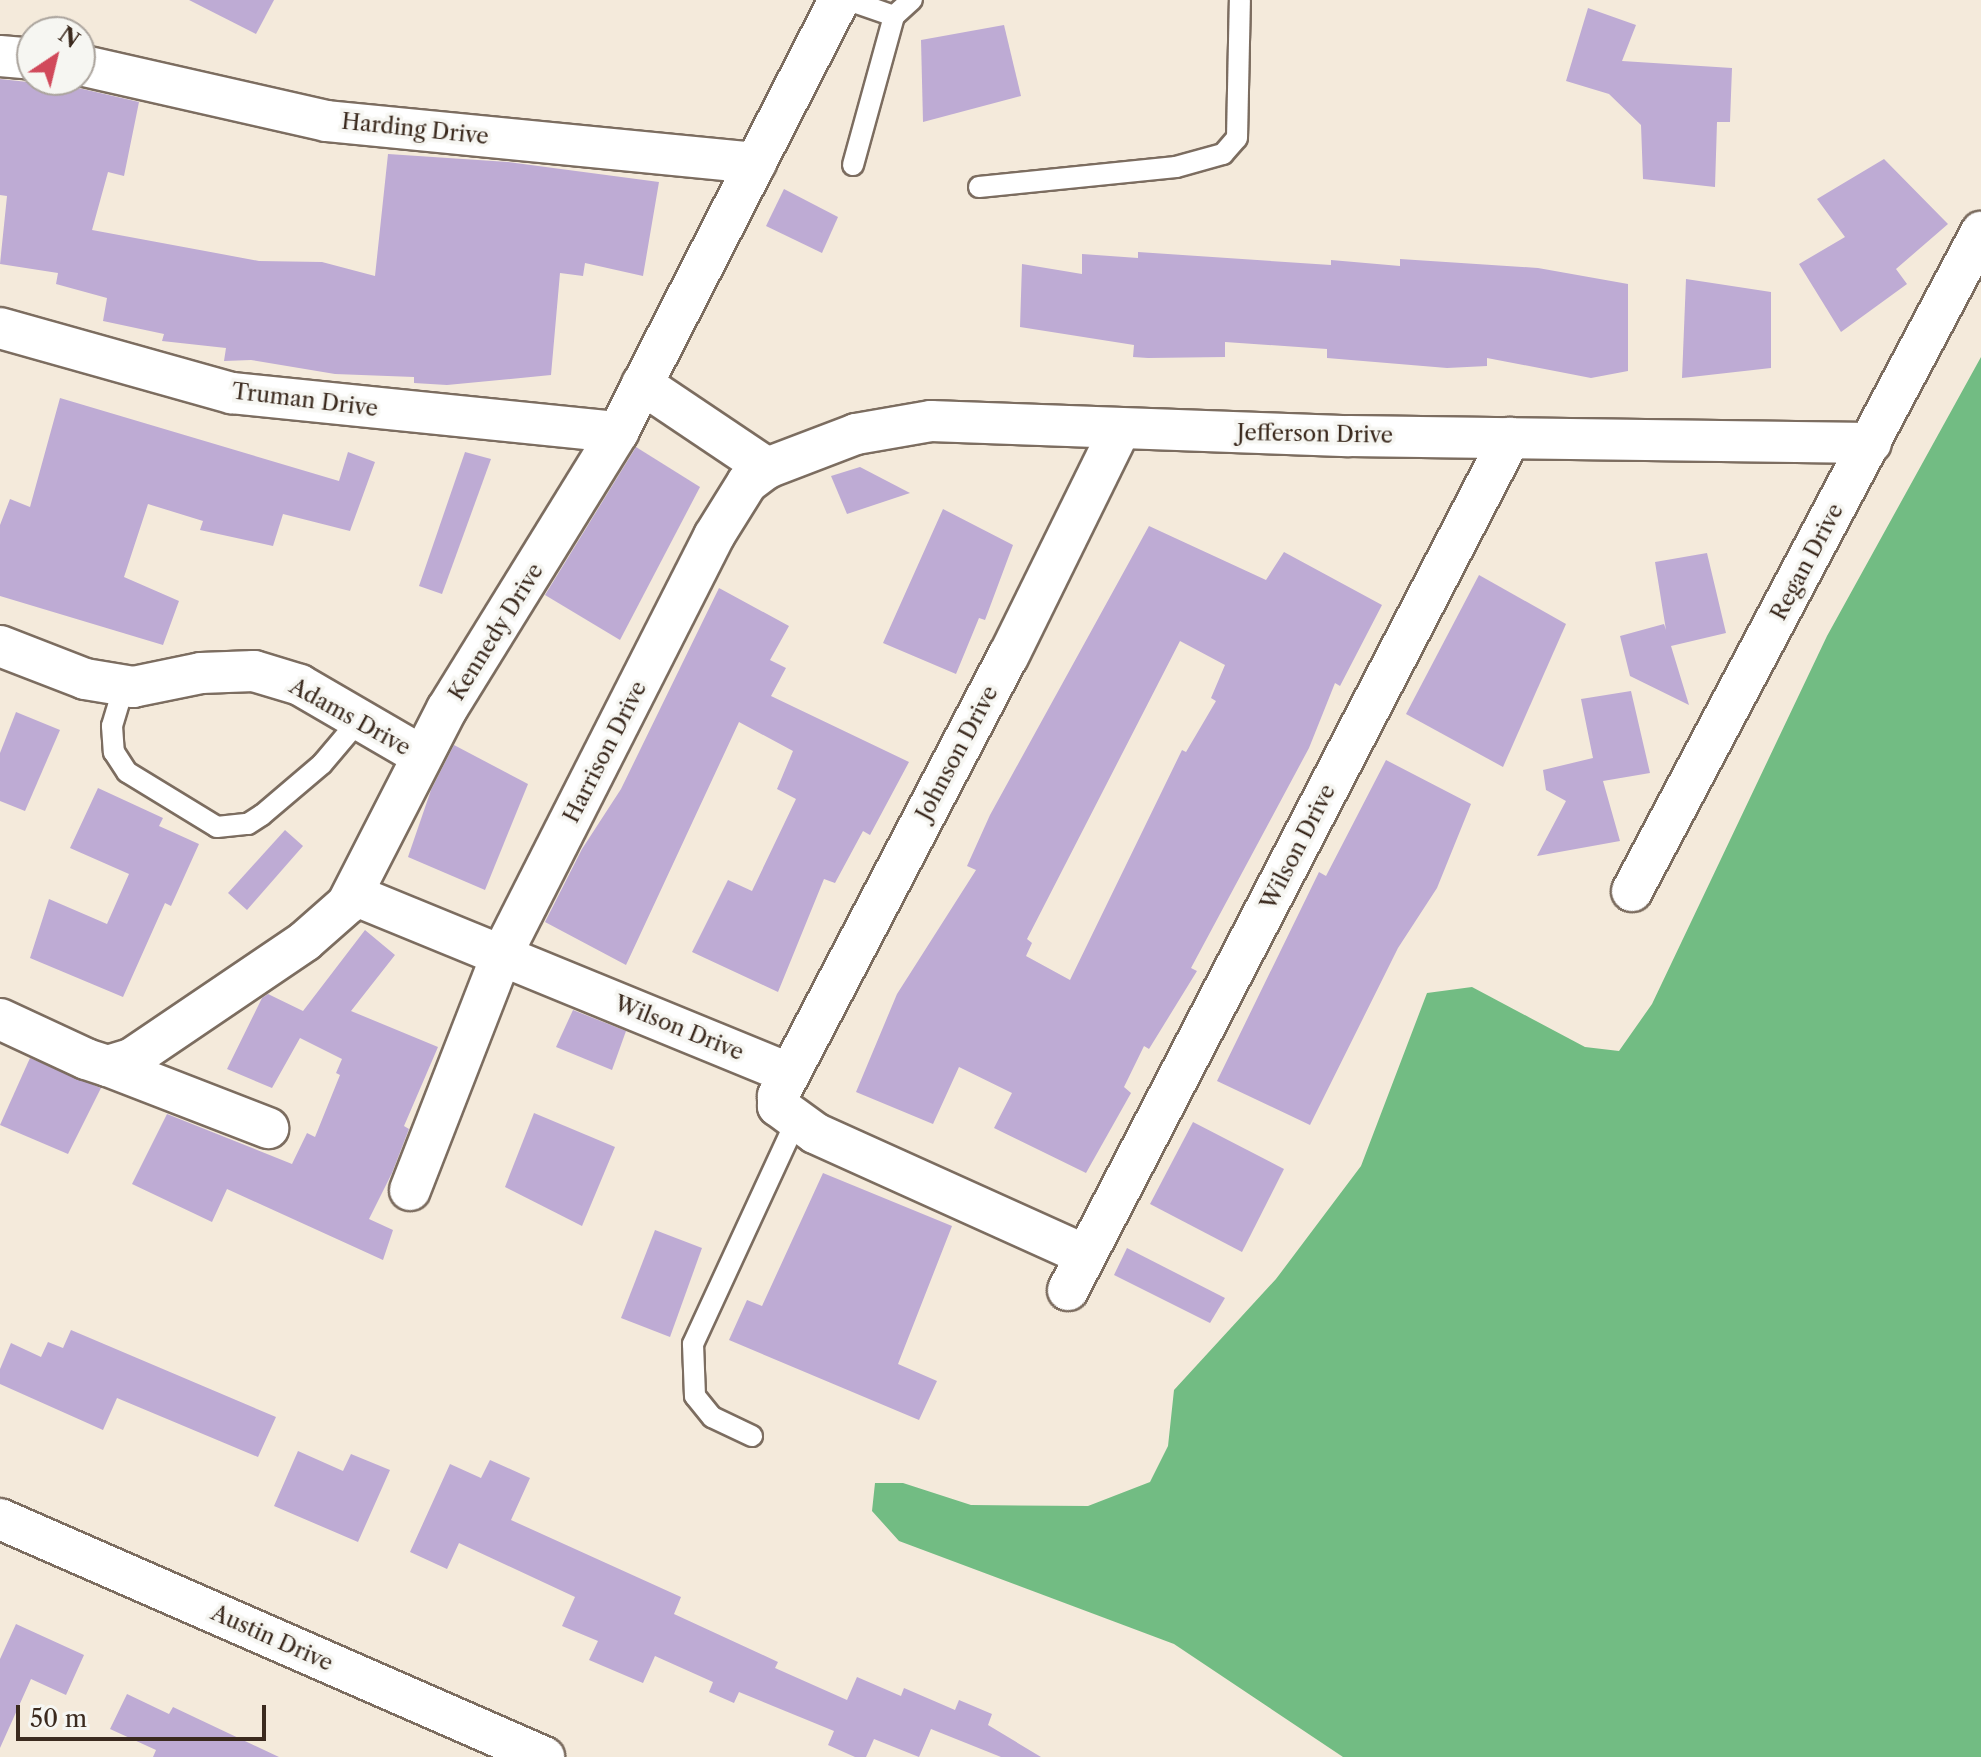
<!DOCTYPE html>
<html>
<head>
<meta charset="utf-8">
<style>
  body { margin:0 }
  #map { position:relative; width:1981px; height:1757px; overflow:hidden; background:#f4eadb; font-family:"Libre Caslon Text",serif }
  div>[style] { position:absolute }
  .forest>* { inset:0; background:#72bc83 }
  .building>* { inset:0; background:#beabd4 }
  .roads { filter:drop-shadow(2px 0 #7c6d60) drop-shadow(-2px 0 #7c6d60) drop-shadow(0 2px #7c6d60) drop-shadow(0 -2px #7c6d60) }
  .service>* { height:20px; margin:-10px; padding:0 10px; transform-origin:10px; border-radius:10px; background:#fff }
  .minor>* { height:40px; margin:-20px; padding:0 20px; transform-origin:20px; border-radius:20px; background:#fff }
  span { translate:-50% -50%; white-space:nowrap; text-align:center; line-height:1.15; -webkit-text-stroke:7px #f6f6f2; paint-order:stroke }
  .street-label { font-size:22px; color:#3b2a1e }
  .north { position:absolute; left:16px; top:16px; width:80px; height:80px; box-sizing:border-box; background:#f6f6f2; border:2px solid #aba49d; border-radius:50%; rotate:35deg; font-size:22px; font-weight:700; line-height:32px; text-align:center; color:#3b2a1e }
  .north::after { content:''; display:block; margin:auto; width:28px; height:36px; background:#d1495b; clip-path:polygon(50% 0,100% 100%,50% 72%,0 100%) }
  .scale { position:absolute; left:16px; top:1705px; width:250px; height:36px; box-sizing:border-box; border:4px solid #3b2a1e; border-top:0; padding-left:10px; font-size:24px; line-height:28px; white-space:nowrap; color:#3b2a1e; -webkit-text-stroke:6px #f6f6f2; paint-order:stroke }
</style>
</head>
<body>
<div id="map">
  <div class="forest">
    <i style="clip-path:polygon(1981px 357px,1981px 1757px,1343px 1757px,1174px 1644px,899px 1541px,872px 1511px,875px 1483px,903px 1483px,971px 1505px,1088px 1506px,1150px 1482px,1168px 1446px,1174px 1390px,1276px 1279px,1361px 1166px,1427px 993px,1472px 987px,1585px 1047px,1619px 1051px,1652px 1004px,1827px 636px)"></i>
  </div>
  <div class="building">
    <i style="clip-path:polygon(189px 0,274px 0,256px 34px)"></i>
    <i style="clip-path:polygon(1588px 8px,1636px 25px,1622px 61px,1732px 68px,1730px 122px,1717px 122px,1715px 187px,1643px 179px,1641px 125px,1609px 94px,1566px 81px)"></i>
    <i style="clip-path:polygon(1004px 25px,1021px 96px,923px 122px,921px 40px)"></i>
    <i style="clip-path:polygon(0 79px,74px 87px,139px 102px,124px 176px,108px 172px,92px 230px,259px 261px,322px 262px,375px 276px,388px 154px,508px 162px,659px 182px,643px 276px,585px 263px,583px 276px,560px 273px,551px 375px,447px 385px,414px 383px,414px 377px,335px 374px,251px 360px,224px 361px,226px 348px,162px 341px,164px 334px,103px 321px,107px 298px,56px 284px,58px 273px,0 264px,7px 196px,0 195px)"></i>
    <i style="clip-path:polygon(1884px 159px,1948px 224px,1896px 269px,1907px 284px,1841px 332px,1799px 264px,1845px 237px,1817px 199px)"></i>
    <i style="clip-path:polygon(784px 189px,838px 217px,822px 253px,766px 226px)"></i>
    <i style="clip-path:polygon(1138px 252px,1331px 265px,1331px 260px,1400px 266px,1400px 259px,1538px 268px,1628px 284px,1628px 371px,1591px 378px,1487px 358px,1487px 366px,1447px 368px,1327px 358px,1327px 349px,1225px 342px,1225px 357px,1148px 358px,1133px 357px,1134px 345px,1020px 327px,1022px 264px,1082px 274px,1082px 254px,1138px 258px)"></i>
    <i style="clip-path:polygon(1686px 279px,1771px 292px,1771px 368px,1682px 378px)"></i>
    <i style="clip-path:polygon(60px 398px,339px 481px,348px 452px,375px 462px,350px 531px,283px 514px,273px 546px,200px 530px,203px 521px,148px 504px,124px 577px,179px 601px,163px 645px,0 596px,0 525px,10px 499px,30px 507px)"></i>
    <i style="clip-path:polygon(636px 447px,700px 487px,620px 640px,545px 595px)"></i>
    <i style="clip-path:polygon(465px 452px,491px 459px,442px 594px,419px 586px)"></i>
    <i style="clip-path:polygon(860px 467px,910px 493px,847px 514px,831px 476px)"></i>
    <i style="clip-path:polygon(943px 509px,1013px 545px,985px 620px,979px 618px,956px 674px,883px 643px)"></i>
    <i style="clip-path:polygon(evenodd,1149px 526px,1266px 580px,1284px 552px,1382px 605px,1340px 686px,1335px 683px,1309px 748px,1191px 968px,1197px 971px,1149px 1049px,1144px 1046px,1124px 1087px,1131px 1093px,1086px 1173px,994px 1128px,1012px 1093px,959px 1067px,933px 1124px,856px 1092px,897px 994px,976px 870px,967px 866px,990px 815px,1149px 526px,1180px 641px,1225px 665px,1211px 698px,1216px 701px,1186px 752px,1182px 750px,1070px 980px,1026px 956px,1032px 943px,1027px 939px,1180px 641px)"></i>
    <i style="clip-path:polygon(1707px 553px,1726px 633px,1671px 646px,1689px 705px,1630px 676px,1620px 636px,1664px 624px,1666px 630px,1655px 562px)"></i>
    <i style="clip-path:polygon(1479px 575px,1566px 624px,1503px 767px,1406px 714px)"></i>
    <i style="clip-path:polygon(719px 588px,789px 626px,770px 660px,786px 668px,771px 696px,909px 762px,870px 835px,863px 831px,835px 883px,824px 879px,778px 992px,692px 952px,728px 880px,752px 891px,796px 799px,777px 789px,793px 751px,739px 722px,626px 965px,545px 922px,582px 849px,621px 789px)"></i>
    <i style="clip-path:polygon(1631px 691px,1650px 773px,1603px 781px,1620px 841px,1537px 856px,1566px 801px,1546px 790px,1543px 770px,1593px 758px,1581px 699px)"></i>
    <i style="clip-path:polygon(16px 712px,60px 730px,25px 811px,0 801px,0 753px)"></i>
    <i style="clip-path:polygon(454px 745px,528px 784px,485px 890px,408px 857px,431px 790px)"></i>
    <i style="clip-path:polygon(1386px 760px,1471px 804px,1437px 888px,1398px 948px,1310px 1125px,1217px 1081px,1319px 872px,1326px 876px)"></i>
    <i style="clip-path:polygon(98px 788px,163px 818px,159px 826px,199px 844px,171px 906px,165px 903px,123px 997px,30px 958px,49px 899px,107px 924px,129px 874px,70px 848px)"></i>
    <i style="clip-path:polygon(285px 830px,303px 846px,247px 910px,228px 893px)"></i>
    <i style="clip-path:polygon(365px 930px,395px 955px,351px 1011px,438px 1047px,404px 1126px,409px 1129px,392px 1173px,369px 1219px,393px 1230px,383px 1260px,227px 1189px,212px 1222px,132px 1184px,167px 1114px,292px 1164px,307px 1133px,315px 1137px,340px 1075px,336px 1073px,342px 1059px,300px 1038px,272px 1088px,227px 1069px,262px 998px,268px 994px,303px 1011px)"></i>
    <i style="clip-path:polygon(573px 1010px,626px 1031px,612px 1070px,556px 1047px)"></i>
    <i style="clip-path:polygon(30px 1058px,101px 1088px,68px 1154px,0 1125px)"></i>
    <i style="clip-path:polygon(534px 1113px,615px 1147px,582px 1226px,505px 1187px)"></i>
    <i style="clip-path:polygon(1193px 1122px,1284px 1169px,1242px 1252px,1150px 1204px)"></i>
    <i style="clip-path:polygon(823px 1173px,952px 1226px,898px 1364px,937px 1381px,919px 1420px,729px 1340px,747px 1300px,762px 1306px)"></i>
    <i style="clip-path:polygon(655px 1230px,702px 1248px,670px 1337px,621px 1318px)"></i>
    <i style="clip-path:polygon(1127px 1248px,1225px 1298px,1210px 1323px,1114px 1275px)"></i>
    <i style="clip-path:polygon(71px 1330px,276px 1417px,258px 1457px,117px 1398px,103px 1430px,0 1384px,0 1369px,11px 1343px,41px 1357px,48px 1342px,63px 1348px)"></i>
    <i style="clip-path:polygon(298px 1451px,343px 1471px,351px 1454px,390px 1470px,358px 1542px,274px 1506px)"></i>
    <i style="clip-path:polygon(490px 1460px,530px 1478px,511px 1520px,681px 1597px,674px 1614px,778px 1662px,775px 1668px,847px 1700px,857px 1677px,901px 1696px,904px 1688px,955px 1710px,959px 1700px,992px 1714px,988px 1725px,1041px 1757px,1001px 1757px,931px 1729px,919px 1757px,874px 1739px,866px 1757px,855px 1757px,828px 1745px,834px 1731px,739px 1692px,734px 1703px,709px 1692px,713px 1682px,655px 1656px,643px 1683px,589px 1660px,598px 1641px,562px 1626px,575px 1597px,459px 1543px,447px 1569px,410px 1552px,450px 1464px,481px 1478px)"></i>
    <i style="clip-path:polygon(16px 1624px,84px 1655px,66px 1695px,31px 1679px,0 1748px,0 1659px)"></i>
    <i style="clip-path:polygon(127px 1694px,169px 1714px,173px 1707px,279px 1757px,153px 1757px,156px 1750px,110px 1729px)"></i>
  </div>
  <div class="roads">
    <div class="service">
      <i style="left:848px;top:0;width:49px;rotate:19.2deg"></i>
      <i style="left:853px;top:165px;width:155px;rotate:-74.6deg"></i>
      <i style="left:894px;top:16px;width:24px;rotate:-42deg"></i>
      <i style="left:979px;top:187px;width:198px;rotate:-5.8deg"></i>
      <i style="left:1176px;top:167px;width:49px;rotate:-15.5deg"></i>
      <i style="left:1223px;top:154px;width:21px;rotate:-49deg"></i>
      <i style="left:1237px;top:138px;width:138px;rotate:-88.8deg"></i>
      <i style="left:124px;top:686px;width:42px;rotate:106.7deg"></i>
      <i style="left:112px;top:726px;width:26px;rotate:86deg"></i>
      <i style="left:114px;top:752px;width:24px;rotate:57deg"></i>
      <i style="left:127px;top:772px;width:105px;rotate:31.4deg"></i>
      <i style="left:217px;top:827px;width:31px;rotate:-6deg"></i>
      <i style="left:248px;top:824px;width:17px;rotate:-33deg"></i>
      <i style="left:262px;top:815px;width:79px;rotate:-40.4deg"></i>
      <i style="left:322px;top:764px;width:59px;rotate:-49.8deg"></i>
      <i style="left:752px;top:1436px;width:44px;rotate:-154.6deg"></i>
      <i style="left:712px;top:1417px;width:27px;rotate:-129deg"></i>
      <i style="left:695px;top:1396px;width:52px;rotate:-92.2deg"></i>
      <i style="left:693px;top:1344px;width:246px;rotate:-65.2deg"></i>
    </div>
    <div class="minor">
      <i style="left:0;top:56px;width:32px;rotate:5deg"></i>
      <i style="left:80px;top:65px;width:253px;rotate:12.8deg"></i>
      <i style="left:327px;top:121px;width:431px;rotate:5.6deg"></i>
      <i style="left:0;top:328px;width:241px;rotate:15.7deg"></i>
      <i style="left:232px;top:393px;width:388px;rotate:5.8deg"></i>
      <i style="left:642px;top:384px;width:151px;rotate:33.9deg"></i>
      <i style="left:0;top:646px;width:91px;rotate:21.2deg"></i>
      <i style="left:85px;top:679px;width:49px;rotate:9.5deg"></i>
      <i style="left:133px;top:687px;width:69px;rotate:-11.6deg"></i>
      <i style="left:201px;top:673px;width:53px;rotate:-2.2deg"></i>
      <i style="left:254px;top:671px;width:48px;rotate:16.9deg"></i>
      <i style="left:300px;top:685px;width:141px;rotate:30.2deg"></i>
      <i style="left:1632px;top:891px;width:746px;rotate:-62.09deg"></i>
      <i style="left:354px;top:895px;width:469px;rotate:22.3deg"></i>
      <i style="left:0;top:1019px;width:95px;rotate:24.9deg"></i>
      <i style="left:86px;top:1059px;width:23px;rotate:18deg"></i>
      <i style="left:108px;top:1066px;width:24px;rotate:-17deg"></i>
      <i style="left:131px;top:1059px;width:210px;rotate:-34.1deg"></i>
      <i style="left:305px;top:941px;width:56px;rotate:-41.4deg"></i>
      <i style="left:347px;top:904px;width:219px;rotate:-62.9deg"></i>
      <i style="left:447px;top:709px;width:326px;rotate:-58.3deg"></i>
      <i style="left:618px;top:432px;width:485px;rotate:-62.9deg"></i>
      <i style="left:108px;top:1066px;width:172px;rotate:21.2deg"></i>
      <i style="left:410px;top:1190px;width:251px;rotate:-68.7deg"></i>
      <i style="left:501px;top:956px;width:471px;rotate:-63.1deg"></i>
      <i style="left:714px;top:536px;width:62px;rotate:-58.1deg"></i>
      <i style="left:747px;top:483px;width:25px;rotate:-37deg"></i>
      <i style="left:767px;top:468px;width:95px;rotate:-20.9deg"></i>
      <i style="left:856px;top:434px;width:76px;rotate:-9.8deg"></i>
      <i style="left:931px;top:421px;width:418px;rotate:2.1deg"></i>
      <i style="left:1349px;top:436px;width:522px;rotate:0.77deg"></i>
      <i style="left:1085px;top:1255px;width:296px;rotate:-155.7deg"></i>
      <i style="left:815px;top:1133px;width:46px;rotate:-143.9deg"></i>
      <i style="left:778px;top:1106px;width:10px;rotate:-90deg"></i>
      <i style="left:778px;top:1096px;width:498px;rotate:-62.4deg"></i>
      <i style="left:1009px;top:655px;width:252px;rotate:-63.8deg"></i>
      <i style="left:1068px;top:1290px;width:960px;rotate:-62.58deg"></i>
      <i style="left:0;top:1519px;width:594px;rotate:23.63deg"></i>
    </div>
  </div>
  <div class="street-label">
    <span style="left:415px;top:129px;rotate:6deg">Harding Drive</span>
    <span style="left:305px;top:400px;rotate:7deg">Truman Drive</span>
    <span style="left:1315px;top:434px;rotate:1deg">Jefferson Drive</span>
    <span style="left:1807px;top:562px;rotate:-62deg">Regan Drive</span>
    <span style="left:496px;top:632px;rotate:-58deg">Kennedy Drive</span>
    <span style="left:350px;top:717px;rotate:29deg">Adams Drive</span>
    <span style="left:605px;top:752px;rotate:-63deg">Harrison Drive</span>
    <span style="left:957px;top:753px;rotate:-62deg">Johnson Drive</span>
    <span style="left:1298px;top:847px;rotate:-63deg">Wilson Drive</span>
    <span style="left:679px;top:1028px;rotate:22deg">Wilson Drive</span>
    <span style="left:272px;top:1638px;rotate:24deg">Austin Drive</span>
  </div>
  <div class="north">N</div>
  <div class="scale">50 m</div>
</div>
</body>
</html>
